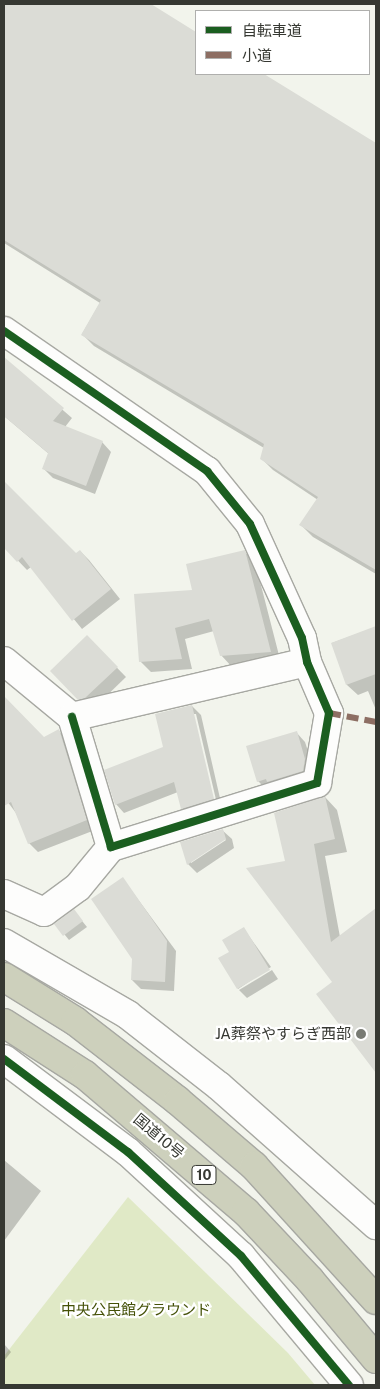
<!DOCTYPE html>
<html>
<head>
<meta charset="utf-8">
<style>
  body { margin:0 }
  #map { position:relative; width:380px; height:1389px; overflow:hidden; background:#f2f4ec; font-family:"Public Sans","Noto Sans JP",sans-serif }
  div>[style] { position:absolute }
  .green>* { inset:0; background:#e0e9c6 }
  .shadow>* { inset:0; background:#0003 }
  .building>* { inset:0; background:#dbdcd6 }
  .roads { filter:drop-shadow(1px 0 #a7a8a2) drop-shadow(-1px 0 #a7a8a2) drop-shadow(0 1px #a7a8a2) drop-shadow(0 -1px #a7a8a2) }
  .minor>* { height:28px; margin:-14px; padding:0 14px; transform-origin:14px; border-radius:14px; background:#fdfdfc }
  .highway>* { height:28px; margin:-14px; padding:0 14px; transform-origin:14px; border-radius:14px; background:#cdd0bc }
  .quiet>* { height:6px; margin-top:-3px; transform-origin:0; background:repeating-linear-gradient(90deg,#8d6e63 0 12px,transparent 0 18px) }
  .cycleway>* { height:8px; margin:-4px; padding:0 4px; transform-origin:4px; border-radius:4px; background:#1b5e20 }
  .dots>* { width:14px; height:14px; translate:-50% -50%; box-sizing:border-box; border:2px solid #fff; border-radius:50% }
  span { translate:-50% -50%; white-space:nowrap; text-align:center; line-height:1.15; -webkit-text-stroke:4.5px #fff; paint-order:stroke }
  .shield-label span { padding:1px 4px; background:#fff; border:1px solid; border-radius:4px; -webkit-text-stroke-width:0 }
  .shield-label { font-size:14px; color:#363832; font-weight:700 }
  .poi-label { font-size:15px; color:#363832 }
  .right { translate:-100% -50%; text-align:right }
  .street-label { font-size:15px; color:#363832 }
  .park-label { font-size:15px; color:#455108 }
  .frame { position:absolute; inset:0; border:5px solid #363832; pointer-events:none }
  .legend { position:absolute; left:195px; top:10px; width:175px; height:65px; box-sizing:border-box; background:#fff; border:1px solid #afafad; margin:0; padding:6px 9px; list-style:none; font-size:15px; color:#363832 }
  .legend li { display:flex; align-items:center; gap:10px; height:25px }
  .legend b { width:25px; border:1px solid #afafad }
</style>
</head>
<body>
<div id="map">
  <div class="green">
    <i style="clip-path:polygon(128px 1197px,288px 1353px,315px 1385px,4px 1385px,4px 1356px)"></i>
  </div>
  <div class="shadow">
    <i style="clip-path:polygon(4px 4px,149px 4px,196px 33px,196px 74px,262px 74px,376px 144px,376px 574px,313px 537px,301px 525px,318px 500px,273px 470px,261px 458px,264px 448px,94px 346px,82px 334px,100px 303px,4px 243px)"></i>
    <i style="clip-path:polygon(4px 359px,72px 418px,65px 427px,102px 442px,111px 452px,95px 494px,53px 478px,43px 468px,49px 454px,4px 416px)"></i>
    <i style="clip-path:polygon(9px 488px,76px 555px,80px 551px,89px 560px,120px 599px,82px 629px,31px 567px,27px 570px,4px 546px,4px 493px)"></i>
    <i style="clip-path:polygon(244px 551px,255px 562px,281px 663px,232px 667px,221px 655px,214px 631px,185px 639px,192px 669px,151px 672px,140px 661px,194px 591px)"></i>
    <i style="clip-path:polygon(376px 627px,376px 710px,368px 691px,358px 695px,347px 685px,332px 643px)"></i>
    <i style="clip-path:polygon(87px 637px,126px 677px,95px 707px,88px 708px,51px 671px)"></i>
    <i style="clip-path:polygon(4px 699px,43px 738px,59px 731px,68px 740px,95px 830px,38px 852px,29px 843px,16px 813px,4px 797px,4px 757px,17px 751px,4px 737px)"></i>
    <i style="clip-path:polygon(evenodd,192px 706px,201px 715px,222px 807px,190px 817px,182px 808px,178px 792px,124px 813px,116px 804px,164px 748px,192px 706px,193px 714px,196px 714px,217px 804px,214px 805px,193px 714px)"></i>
    <i style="clip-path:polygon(296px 732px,305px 742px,314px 769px,267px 790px,258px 781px)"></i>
    <i style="clip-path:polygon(325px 797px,337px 810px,347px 852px,325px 856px,340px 937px,376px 909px,376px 1071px,318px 994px,333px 983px,286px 862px)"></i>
    <i style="clip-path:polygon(evenodd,222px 830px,232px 839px,234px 848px,197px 873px,188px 864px,182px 843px,222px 830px,224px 838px,226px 840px,191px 863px,191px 860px,224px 838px)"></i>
    <i style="clip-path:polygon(123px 879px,176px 951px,174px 991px,141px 989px,132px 980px,133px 959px)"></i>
    <i style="clip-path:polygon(74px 911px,87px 927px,69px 940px,56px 924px)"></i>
    <i style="clip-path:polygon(244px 929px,271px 967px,238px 989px,231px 952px)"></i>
    <i style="clip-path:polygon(272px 970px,278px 979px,247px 998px,239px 990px)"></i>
    <i style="clip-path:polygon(4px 1160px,41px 1191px,4px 1241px)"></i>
    <i style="clip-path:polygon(4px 1344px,11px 1352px,4px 1361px)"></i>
  </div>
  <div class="building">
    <i style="clip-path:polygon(4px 4px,151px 4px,196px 32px,196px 74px,264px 74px,376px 143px,376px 570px,299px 525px,318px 497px,260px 459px,264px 444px,81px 335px,101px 300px,4px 240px)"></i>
    <i style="clip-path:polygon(4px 357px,64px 408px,53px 421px,103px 441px,86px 486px,42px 469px,48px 453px,4px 416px)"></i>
    <i style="clip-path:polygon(4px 481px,76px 553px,80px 550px,111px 589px,72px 621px,22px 557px,17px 562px,4px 548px)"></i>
    <i style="clip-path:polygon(245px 550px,271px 652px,220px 656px,209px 619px,175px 628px,182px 659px,139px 662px,134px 594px,192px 590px,186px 564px)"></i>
    <i style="clip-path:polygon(376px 626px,376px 674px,346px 685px,331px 643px)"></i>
    <i style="clip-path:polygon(87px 635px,118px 667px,85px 698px,78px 700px,50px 671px)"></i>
    <i style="clip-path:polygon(4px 696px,44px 737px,59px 729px,87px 820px,28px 844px,11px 802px,4px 806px)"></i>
    <i style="clip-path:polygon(192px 705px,214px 799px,181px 809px,174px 782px,115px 805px,104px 770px,163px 747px,155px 714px)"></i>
    <i style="clip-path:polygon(297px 731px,305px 759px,303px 771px,267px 782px,266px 779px,257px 782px,246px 746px)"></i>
    <i style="clip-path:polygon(325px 796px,335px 839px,314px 844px,331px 942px,376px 908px,376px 1073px,316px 994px,332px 982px,246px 868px,285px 861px,274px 813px)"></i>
    <i style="clip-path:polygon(223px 829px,226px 839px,187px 865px,180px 842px)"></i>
    <i style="clip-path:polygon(123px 877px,167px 941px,165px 982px,131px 980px,132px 959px,91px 899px)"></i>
    <i style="clip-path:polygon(74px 909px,83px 921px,63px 936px,54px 924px)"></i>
    <i style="clip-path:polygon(244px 927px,270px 970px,237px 989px,218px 958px,229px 952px,222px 940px)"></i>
  </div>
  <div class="roads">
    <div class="minor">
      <i style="left:4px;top:331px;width:247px;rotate:34.6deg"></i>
      <i style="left:207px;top:471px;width:68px;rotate:50.9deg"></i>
      <i style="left:250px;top:524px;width:125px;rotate:65.5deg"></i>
      <i style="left:302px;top:638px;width:25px;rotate:78deg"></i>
      <i style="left:307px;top:662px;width:56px;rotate:66.7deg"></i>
      <i style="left:329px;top:713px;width:71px;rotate:99.7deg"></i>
      <i style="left:317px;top:783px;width:216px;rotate:162.7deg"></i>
      <i style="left:111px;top:847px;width:136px;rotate:-106.7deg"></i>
      <i style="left:4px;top:661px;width:88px;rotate:39.5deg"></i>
      <i style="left:72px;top:717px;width:241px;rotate:-13.2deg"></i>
      <i style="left:4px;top:894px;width:44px;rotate:24.2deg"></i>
      <i style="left:44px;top:912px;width:42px;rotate:-36.3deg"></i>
      <i style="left:78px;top:887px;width:52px;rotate:-50.5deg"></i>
      <i style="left:4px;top:943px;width:143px;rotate:30.1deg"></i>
      <i style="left:128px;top:1015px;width:115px;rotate:38deg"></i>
      <i style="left:219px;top:1086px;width:210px;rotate:41.5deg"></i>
      <i style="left:4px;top:1059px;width:155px;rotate:36.9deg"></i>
      <i style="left:128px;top:1152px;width:154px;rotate:42.6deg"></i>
      <i style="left:241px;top:1256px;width:168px;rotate:50.1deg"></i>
    </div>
    <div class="highway">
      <i style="left:4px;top:977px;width:84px;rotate:31.8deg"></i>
      <i style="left:75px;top:1021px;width:130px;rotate:37.8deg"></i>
      <i style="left:178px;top:1101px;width:100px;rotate:40.5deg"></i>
      <i style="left:254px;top:1166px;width:181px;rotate:47.7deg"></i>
      <i style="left:4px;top:1023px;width:96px;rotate:32.7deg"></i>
      <i style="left:85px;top:1075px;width:211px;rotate:40.4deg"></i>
      <i style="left:246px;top:1212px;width:93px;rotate:46.7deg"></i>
      <i style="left:310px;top:1280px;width:103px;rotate:50.1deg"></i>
    </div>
  </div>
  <div class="quiet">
    <i style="left:329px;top:713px;width:48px;rotate:10.8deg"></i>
  </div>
  <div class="cycleway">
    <i style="left:4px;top:331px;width:247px;rotate:34.6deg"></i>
    <i style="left:207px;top:471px;width:68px;rotate:50.9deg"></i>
    <i style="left:250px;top:524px;width:125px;rotate:65.5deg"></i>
    <i style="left:302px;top:638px;width:25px;rotate:78deg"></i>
    <i style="left:307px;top:662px;width:56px;rotate:66.7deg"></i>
    <i style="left:329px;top:713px;width:71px;rotate:99.7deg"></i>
    <i style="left:317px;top:783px;width:216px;rotate:162.7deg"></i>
    <i style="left:111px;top:847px;width:136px;rotate:-106.7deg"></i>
    <i style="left:4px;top:1059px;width:155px;rotate:36.9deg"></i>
    <i style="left:128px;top:1152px;width:154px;rotate:42.6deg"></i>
    <i style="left:241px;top:1256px;width:168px;rotate:50.1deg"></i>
  </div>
  <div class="dots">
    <i style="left:361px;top:1034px;background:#787a73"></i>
  </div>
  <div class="shield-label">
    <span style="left:204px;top:1175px">10</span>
  </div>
  <div class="poi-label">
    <span class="right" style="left:351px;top:1034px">JA葬祭やすらぎ西部</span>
  </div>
  <div class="street-label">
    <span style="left:159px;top:1136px;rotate:40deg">国道10号</span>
  </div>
  <div class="park-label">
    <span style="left:136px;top:1310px">中央公民館グラウンド</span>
  </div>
  <div class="frame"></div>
  <ul class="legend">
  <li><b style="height:6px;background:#1b5e20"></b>自転車道</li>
  <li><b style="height:6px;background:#8d6e63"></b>小道</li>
  </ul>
</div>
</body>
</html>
